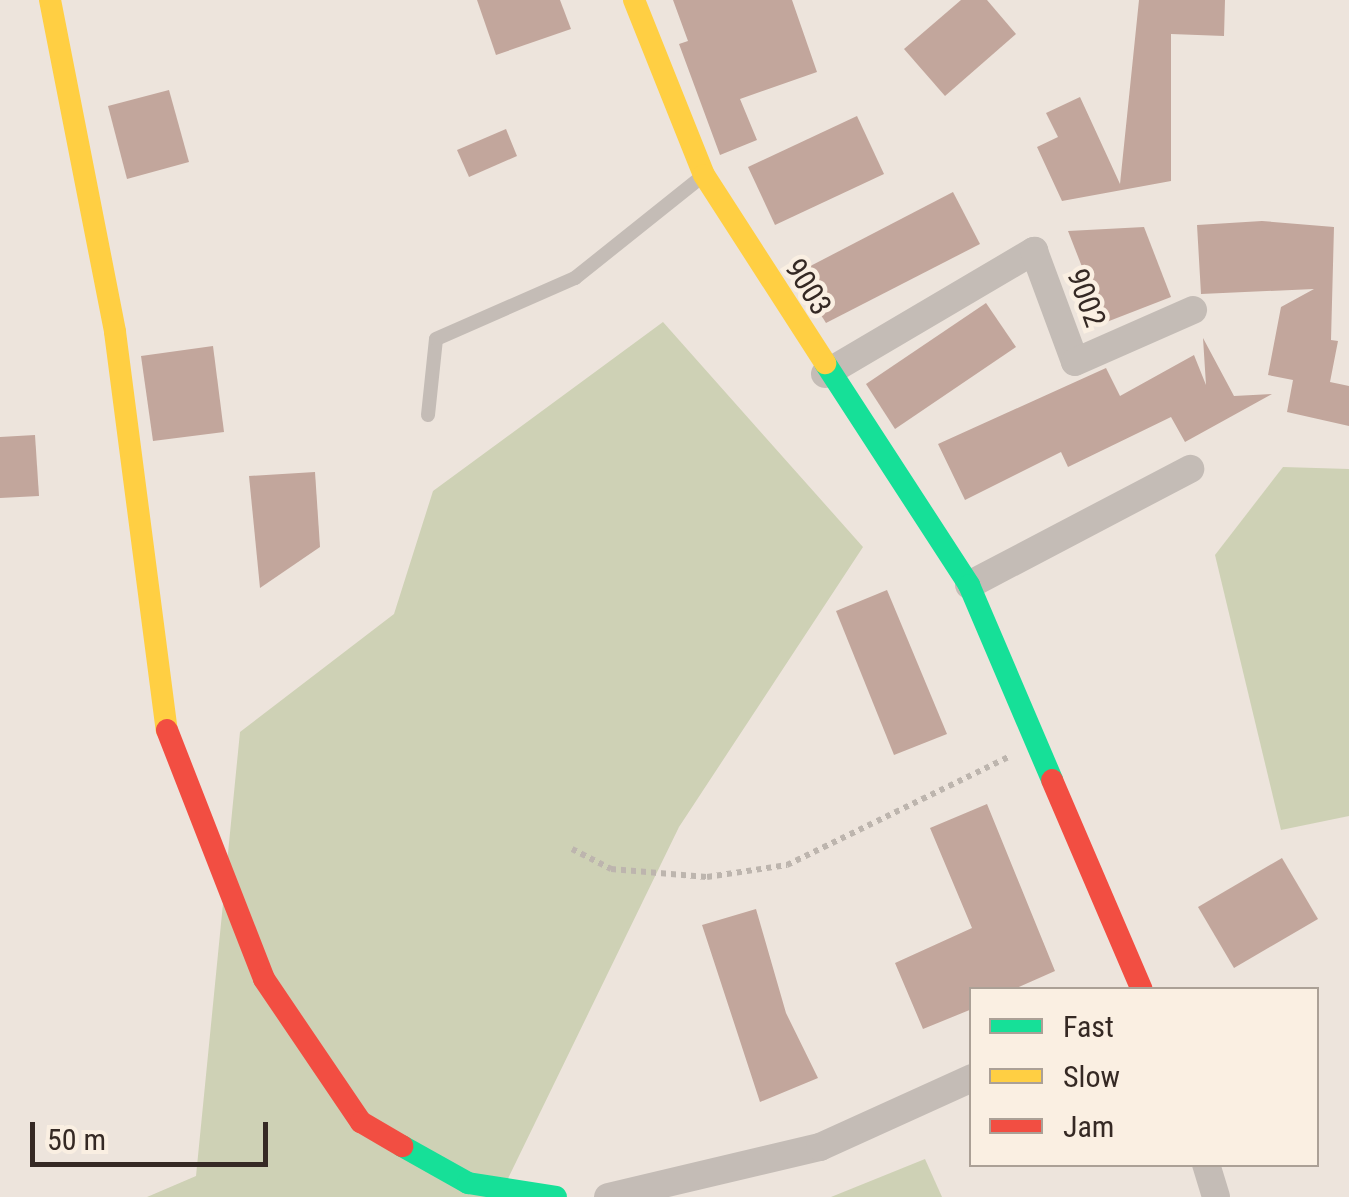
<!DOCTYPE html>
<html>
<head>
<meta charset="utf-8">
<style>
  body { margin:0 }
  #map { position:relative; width:1349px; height:1197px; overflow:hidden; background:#ede4dc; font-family:"Roboto Condensed",sans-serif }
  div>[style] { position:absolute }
  .green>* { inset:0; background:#ced1b5 }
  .building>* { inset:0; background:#c2a69c }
  .path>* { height:6px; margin-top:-3px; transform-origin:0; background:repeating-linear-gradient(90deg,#bdb5ae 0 5px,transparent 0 10px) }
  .lane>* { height:14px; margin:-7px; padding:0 7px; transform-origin:7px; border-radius:7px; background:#c4bcb6 }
  .street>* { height:28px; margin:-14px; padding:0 14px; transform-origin:14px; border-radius:14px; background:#c4bcb6 }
  .fast>* { height:22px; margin:-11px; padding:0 11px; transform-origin:11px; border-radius:11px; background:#16e098 }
  .slow>* { height:22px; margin:-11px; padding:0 11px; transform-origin:11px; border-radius:11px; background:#ffcf43 }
  .jam>* { height:22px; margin:-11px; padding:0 11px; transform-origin:11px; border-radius:11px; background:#f24e42 }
  span { translate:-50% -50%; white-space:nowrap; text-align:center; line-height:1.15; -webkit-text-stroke:9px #faefe2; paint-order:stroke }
  .street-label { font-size:30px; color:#352924 }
  .legend { position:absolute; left:969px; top:987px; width:350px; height:180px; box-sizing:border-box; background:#faefe2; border:2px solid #aba096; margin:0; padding:12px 18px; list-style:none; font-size:30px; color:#352924 }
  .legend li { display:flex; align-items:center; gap:20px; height:50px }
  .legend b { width:50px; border:2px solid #aba096 }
  .scale { position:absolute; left:30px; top:1122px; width:238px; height:45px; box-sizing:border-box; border:5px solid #352924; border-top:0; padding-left:12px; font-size:30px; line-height:35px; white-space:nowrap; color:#352924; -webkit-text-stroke:8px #faefe2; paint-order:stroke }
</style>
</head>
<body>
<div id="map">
  <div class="green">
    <i style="clip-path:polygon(663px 322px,863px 547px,679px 827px,499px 1197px,147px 1197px,196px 1176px,240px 732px,394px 614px,433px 491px)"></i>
    <i style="clip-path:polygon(1283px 467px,1349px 469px,1349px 816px,1281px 830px,1215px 555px)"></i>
    <i style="clip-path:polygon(925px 1159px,942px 1197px,831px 1197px)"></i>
  </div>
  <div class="building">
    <i style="clip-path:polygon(477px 0,560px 0,571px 29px,496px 55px)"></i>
    <i style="clip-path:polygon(673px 0,792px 0,817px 72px,740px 99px,757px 140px,720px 155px,679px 44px,688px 41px)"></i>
    <i style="clip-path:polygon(961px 0,987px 0,1016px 34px,945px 96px,904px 49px)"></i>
    <i style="clip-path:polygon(1139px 0,1225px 0,1224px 36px,1171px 34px,1171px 181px,1062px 201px,1037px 147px,1058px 137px,1046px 113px,1080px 97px,1120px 184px)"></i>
    <i style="clip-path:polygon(169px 90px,189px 162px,127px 179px,108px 106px)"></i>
    <i style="clip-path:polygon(857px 116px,884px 174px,775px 225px,748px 167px)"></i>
    <i style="clip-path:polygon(506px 129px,517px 156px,469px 177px,457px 150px)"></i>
    <i style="clip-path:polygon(953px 192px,980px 244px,826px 323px,795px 274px)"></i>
    <i style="clip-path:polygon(1262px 221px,1334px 227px,1331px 340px,1338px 341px,1330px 382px,1349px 386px,1349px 426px,1287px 412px,1293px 380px,1268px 375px,1281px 307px,1314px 289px,1201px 294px,1197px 225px)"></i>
    <i style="clip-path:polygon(1144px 227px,1171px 297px,1104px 323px,1068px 231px)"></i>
    <i style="clip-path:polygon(986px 303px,1016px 347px,895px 429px,866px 384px)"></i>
    <i style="clip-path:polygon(1203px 338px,1234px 396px,1272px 394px,1185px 442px,1171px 417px,1068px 467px,1061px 452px,965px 500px,938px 444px,1106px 368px,1120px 396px,1194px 355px,1206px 385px)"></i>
    <i style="clip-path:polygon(213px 346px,224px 432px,153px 441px,141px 356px)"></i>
    <i style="clip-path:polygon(35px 435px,39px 496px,0 498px,0 437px)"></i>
    <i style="clip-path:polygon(315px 472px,320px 547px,260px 588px,249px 476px)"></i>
    <i style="clip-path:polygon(887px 590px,947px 734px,894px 755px,836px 611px)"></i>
    <i style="clip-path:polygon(987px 804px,1055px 971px,1012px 990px,972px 990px,972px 1009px,923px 1029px,895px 963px,972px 928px,930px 828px)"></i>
    <i style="clip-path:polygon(1282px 858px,1318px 919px,1234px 968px,1198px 907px)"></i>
    <i style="clip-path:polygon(756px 909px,786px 1013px,818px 1078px,760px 1102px,702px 925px)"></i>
  </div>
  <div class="path">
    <i style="left:572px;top:849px;width:44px;rotate:27.1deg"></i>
    <i style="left:611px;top:869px;width:96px;rotate:4.8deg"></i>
    <i style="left:707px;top:877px;width:81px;rotate:-8.5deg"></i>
    <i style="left:787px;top:865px;width:248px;rotate:-26deg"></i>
  </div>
  <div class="lane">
    <i style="left:428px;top:415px;width:76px;rotate:-84deg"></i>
    <i style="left:436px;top:339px;width:152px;rotate:-23.7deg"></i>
    <i style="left:575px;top:278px;width:165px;rotate:-38.6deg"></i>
  </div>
  <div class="street">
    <i style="left:825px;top:374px;width:243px;rotate:-30.5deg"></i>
    <i style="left:1034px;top:251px;width:118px;rotate:69.7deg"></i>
    <i style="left:1075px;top:362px;width:129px;rotate:-23.8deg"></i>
    <i style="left:969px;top:585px;width:250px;rotate:-27.7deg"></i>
    <i style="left:1206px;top:1164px;width:34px;rotate:73deg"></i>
    <i style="left:608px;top:1197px;width:218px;rotate:-13.3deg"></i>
    <i style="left:820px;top:1147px;width:167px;rotate:-24.4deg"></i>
  </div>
  <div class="fast">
    <i style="left:825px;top:363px;width:265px;rotate:57deg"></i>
    <i style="left:969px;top:585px;width:212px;rotate:66.9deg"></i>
    <i style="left:402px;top:1146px;width:76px;rotate:29.3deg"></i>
    <i style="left:468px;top:1183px;width:89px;rotate:9deg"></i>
  </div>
  <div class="slow">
    <i style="left:50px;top:0;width:338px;rotate:78.9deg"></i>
    <i style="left:115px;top:332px;width:401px;rotate:82.6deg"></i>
    <i style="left:634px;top:0;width:188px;rotate:68.2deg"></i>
    <i style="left:704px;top:175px;width:224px;rotate:57.2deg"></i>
  </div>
  <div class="jam">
    <i style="left:167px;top:730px;width:267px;rotate:68.7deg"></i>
    <i style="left:264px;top:979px;width:173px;rotate:55.9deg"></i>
    <i style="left:361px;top:1122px;width:48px;rotate:30.3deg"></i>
    <i style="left:1052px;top:780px;width:228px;rotate:66.8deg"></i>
  </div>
  <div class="street-label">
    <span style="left:808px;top:287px;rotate:58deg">9003</span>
    <span style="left:1086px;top:298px;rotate:70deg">9002</span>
  </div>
  <ul class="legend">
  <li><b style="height:12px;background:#16e098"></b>Fast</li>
  <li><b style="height:12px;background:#ffcf43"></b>Slow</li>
  <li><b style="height:12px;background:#f24e42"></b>Jam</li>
  </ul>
  <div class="scale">50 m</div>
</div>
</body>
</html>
